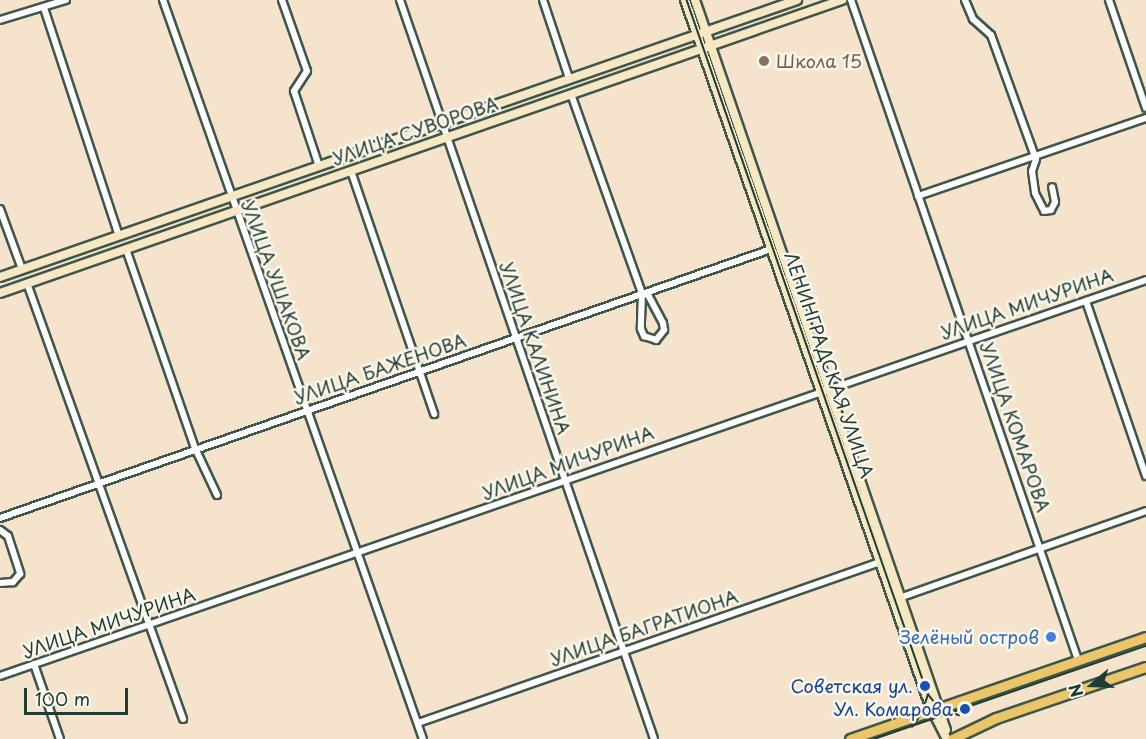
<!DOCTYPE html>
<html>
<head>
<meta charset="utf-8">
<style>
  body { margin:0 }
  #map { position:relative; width:1146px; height:739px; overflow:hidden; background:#f5e4cb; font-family:"Playpen Sans",sans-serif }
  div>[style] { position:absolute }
  .roads { filter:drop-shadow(2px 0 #3f564b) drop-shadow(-2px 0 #3f564b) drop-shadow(0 2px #3f564b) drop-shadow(0 -2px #3f564b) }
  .minor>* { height:6px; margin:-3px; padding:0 3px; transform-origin:3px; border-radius:3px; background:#fff }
  .secondary>* { height:8px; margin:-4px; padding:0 4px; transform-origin:4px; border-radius:4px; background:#f7e8c3 }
  .primary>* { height:9px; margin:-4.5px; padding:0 4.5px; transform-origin:4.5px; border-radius:4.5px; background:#ecc569 }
  .tram>* { height:1.5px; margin:-0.75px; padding:0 0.75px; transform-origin:0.75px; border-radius:0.75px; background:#1f3d34 }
  .dots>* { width:16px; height:16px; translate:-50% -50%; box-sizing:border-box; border:3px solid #fbf7ec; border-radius:50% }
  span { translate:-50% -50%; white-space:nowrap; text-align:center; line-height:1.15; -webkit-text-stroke:5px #fbf7ec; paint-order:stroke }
  .education-label { font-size:18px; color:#785e54 }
  .left { translate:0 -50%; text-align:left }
  .street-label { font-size:18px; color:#1f3d34 }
  .shop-label { font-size:18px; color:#366cbe }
  .right { translate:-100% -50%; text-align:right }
  .transit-label { font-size:18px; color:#164399 }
  .north { position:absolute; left:1062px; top:655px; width:60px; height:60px; -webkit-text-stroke:4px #fbf7ec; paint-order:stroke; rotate:251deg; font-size:16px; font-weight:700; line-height:24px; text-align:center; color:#1f3d34 }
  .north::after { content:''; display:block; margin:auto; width:21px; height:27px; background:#1f3d34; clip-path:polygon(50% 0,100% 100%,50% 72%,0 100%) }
  .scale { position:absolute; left:24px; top:688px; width:104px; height:27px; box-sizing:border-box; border:3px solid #1f3d34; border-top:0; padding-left:8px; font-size:18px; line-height:21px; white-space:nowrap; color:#1f3d34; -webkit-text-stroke:4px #fbf7ec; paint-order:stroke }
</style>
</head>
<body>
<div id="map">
  <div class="roads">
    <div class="minor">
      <i style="left:163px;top:0;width:783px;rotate:70.62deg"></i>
      <i style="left:282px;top:0;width:75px;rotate:70.6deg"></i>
      <i style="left:307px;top:71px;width:24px;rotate:123deg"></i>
      <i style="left:294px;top:91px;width:79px;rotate:71.6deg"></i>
      <i style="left:400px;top:0;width:781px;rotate:71.03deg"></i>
      <i style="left:543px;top:0;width:82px;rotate:71.6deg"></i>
      <i style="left:851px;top:0;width:698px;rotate:71.02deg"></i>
      <i style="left:965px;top:0;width:21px;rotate:67deg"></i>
      <i style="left:973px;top:19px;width:24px;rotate:42deg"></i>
      <i style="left:991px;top:35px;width:132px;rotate:70.1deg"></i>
      <i style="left:1036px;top:159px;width:13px;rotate:108deg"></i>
      <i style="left:1032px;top:171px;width:22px;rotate:82deg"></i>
      <i style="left:1035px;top:193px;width:20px;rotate:63deg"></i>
      <i style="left:1044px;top:211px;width:7px;rotate:-8deg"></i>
      <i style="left:1051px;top:210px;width:9px;rotate:-63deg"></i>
      <i style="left:1055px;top:202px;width:15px;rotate:-101deg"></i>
      <i style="left:1109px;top:0;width:114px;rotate:71.1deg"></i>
      <i style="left:44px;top:8px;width:240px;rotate:71.8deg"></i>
      <i style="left:0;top:20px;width:69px;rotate:-16.9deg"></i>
      <i style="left:571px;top:94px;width:211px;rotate:70.4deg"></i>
      <i style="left:642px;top:293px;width:36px;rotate:92deg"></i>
      <i style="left:641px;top:329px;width:8px;rotate:67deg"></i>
      <i style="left:644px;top:336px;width:13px;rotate:18deg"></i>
      <i style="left:656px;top:340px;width:13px;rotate:-51deg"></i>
      <i style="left:664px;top:330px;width:7px;rotate:-98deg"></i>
      <i style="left:663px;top:323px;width:32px;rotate:-118deg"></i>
      <i style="left:648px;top:295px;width:5px;rotate:-158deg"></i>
      <i style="left:351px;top:171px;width:257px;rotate:71.1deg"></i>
      <i style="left:918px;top:196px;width:241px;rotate:-18.9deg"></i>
      <i style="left:0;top:209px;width:64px;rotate:69.9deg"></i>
      <i style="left:126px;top:249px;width:211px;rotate:70.9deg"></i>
      <i style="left:195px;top:448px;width:52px;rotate:64.9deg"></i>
      <i style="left:27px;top:283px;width:463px;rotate:70.3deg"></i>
      <i style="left:1086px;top:301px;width:185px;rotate:71.1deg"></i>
      <i style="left:0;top:518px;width:817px;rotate:-19.23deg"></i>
      <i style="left:0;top:530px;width:10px;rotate:37deg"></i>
      <i style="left:8px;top:536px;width:40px;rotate:72deg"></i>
      <i style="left:20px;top:574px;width:11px;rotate:131deg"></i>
      <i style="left:13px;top:582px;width:13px;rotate:176deg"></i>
      <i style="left:902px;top:597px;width:259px;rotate:-19.4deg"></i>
      <i style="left:34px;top:664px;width:79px;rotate:70.9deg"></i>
      <i style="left:0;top:676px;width:1212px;rotate:-19.06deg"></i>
      <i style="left:418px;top:723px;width:489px;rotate:-19.2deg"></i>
    </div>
    <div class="secondary">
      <i style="left:685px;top:0;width:747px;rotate:70.86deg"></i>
      <i style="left:930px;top:706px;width:37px;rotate:63deg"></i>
      <i style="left:695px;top:0;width:772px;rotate:71.03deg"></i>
      <i style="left:0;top:277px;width:844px;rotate:-19.17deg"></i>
      <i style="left:0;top:293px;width:892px;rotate:-19.19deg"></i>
    </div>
    <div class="primary">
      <i style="left:850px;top:739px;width:313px;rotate:-19deg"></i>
      <i style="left:952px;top:739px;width:49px;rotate:-25.5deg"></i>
      <i style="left:996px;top:718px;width:158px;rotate:-18.8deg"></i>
    </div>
  </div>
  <div class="tram">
    <i style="left:687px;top:0;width:735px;rotate:70.85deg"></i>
    <i style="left:928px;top:694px;width:19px;rotate:51deg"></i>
    <i style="left:940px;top:709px;width:20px;rotate:18deg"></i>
    <i style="left:912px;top:727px;width:17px;rotate:-54deg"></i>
    <i style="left:922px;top:713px;width:20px;rotate:-72deg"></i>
    <i style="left:874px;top:739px;width:287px;rotate:-18.9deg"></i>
  </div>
  <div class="dots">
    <i style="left:764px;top:61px;background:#8d6e63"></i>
    <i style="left:1051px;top:637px;background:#3f7fe0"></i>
    <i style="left:925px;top:686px;background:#1a4fb4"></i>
    <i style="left:965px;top:709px;background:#1a4fb4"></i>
  </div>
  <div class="education-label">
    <span class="left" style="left:776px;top:61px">Школа 15</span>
  </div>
  <div class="street-label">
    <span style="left:415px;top:131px;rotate:-19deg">УЛИЦА СУВОРОВА</span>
    <span style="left:276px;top:280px;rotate:70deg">УЛИЦА УШАКОВА</span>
    <span style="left:1027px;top:304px;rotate:-19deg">УЛИЦА МИЧУРИНА</span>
    <span style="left:535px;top:348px;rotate:71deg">УЛИЦА КАЛИНИНА</span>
    <span style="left:829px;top:365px;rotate:71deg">ЛЕНИНГРАДСКАЯ УЛИЦА</span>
    <span style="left:380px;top:369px;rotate:-19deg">УЛИЦА БАЖЕНОВА</span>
    <span style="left:1015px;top:427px;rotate:71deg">УЛИЦА КОМАРОВА</span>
    <span style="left:568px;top:463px;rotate:-20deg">УЛИЦА МИЧУРИНА</span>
    <span style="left:109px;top:623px;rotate:-19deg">УЛИЦА МИЧУРИНА</span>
    <span style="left:644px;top:628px;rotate:-19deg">УЛИЦА БАГРАТИОНА</span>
  </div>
  <div class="shop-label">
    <span class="right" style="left:1039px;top:637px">Зелёный остров</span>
  </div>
  <div class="transit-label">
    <span class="right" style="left:913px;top:686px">Советская ул.</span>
    <span class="right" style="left:953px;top:709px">Ул. Комарова</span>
  </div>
  <div class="north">N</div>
  <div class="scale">100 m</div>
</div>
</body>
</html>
